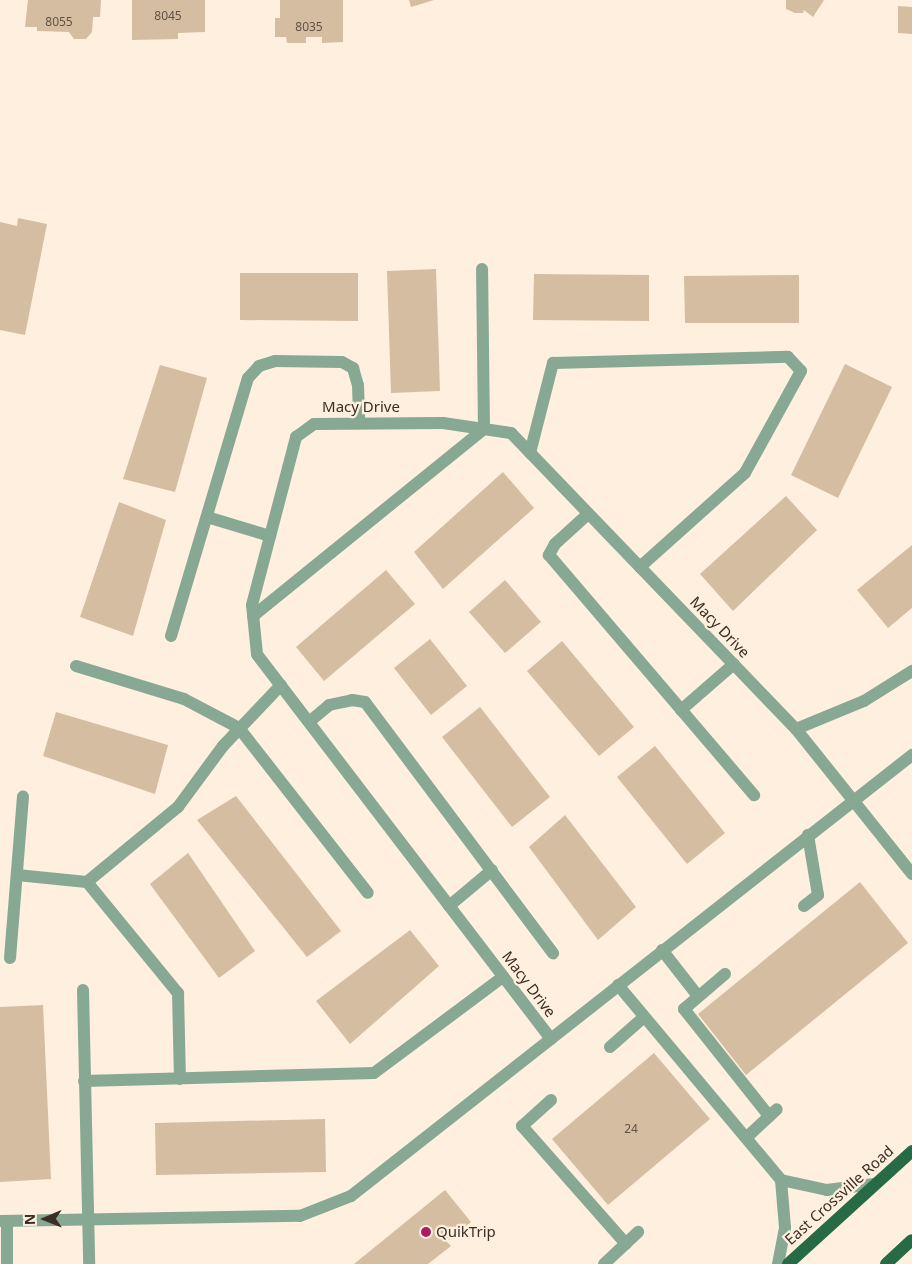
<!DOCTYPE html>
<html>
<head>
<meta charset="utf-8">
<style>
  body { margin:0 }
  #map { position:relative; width:912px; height:1264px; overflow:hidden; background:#feefde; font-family:"Noto Sans",sans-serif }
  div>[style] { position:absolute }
  .building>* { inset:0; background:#d5bda2 }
  .minor>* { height:12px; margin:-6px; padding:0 6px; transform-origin:6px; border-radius:6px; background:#87a892 }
  .major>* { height:12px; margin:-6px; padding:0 6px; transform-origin:6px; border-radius:6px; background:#266b45 }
  .dots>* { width:14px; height:14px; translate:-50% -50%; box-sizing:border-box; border:2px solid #feefde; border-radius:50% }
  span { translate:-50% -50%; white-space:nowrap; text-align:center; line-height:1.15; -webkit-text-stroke:4.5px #feefde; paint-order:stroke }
  .number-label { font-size:12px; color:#605244 }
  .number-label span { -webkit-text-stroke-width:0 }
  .street-label { font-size:15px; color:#392f24 }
  .poi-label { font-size:15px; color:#392f24 }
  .left { translate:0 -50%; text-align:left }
  .north { position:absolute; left:20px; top:1194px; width:50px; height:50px; -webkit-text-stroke:4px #feefde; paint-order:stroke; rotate:269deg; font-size:14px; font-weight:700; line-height:20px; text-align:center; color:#392f24 }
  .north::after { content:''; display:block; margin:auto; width:18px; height:22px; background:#392f24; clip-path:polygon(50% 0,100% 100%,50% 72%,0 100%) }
</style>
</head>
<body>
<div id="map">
  <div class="building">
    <i style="clip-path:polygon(28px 0,101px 0,100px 17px,93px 17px,92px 32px,86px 39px,74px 39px,69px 32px,37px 31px,37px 27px,25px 27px)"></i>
    <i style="clip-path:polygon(132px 0,205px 0,205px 32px,178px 33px,178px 39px,132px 40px)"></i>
    <i style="clip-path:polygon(280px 0,343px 0,343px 42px,322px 43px,322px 37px,306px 37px,306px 43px,287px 43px,286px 37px,275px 37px,275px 18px,280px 18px)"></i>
    <i style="clip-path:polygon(409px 0,434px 0,411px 7px)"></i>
    <i style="clip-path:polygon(786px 0,824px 0,813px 17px,804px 10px,803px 13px,795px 13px,786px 9px)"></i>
    <i style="clip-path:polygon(898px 6px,912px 7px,912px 34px,898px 33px)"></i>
    <i style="clip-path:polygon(18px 218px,47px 224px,25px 335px,0 330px,0 222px,17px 226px)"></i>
    <i style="clip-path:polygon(436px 269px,440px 391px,391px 393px,387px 271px)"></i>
    <i style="clip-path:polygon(240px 273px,358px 273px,358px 321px,240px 320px)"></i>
    <i style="clip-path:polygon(534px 274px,649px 275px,649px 321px,533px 320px)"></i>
    <i style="clip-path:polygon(799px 275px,799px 323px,685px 323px,684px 276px)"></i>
    <i style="clip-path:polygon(845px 364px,892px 387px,838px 498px,791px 475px)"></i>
    <i style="clip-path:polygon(160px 365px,207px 378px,175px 492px,123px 479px)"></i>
    <i style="clip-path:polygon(503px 472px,534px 508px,443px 589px,414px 552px)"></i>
    <i style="clip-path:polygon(786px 496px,817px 530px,733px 611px,700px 574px)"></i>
    <i style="clip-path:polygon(119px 502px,166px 520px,133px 636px,80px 617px)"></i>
    <i style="clip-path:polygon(912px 545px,912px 608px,888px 628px,857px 590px)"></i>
    <i style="clip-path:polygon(386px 570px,415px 604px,324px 681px,296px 647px)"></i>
    <i style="clip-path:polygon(505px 580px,541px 622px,505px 653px,469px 612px)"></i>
    <i style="clip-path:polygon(430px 639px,467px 686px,431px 715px,394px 668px)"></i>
    <i style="clip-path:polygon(562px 641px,634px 727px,599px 756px,527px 671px)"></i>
    <i style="clip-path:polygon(480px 707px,550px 797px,512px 827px,442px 737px)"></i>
    <i style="clip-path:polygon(56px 712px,168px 745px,155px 794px,43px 756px)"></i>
    <i style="clip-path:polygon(655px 746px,725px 833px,687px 864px,617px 777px)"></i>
    <i style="clip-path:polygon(236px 796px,341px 931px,307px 957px,197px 820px)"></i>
    <i style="clip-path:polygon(565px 815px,636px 907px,598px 940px,529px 847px)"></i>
    <i style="clip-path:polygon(188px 853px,255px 951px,219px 978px,150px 884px)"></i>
    <i style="clip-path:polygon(860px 882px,908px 943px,746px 1075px,698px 1014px)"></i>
    <i style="clip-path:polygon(410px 930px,439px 966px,350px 1044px,316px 1001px)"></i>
    <i style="clip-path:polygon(43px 1005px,51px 1179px,0 1182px,0 1007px)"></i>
    <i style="clip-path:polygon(654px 1053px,710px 1119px,608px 1205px,552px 1139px)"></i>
    <i style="clip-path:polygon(325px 1119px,326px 1172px,156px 1175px,155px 1123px)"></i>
    <i style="clip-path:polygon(445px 1190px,471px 1222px,447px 1242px,451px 1246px,428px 1264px,354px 1264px)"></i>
  </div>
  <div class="minor">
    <i style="left:530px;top:453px;width:93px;rotate:-75.7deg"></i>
    <i style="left:553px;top:363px;width:235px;rotate:-1.5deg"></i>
    <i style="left:788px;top:357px;width:19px;rotate:47deg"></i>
    <i style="left:801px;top:371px;width:116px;rotate:118.8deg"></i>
    <i style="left:745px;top:473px;width:141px;rotate:138.2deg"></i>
    <i style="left:588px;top:514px;width:45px;rotate:137.7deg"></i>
    <i style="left:555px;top:544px;width:13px;rotate:119deg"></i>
    <i style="left:549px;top:555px;width:316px;rotate:49.5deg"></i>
    <i style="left:207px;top:517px;width:66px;rotate:16.8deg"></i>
    <i style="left:253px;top:616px;width:297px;rotate:-39deg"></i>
    <i style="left:484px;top:429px;width:160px;rotate:-90.7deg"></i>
    <i style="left:171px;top:636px;width:269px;rotate:-73.4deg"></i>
    <i style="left:248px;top:378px;width:16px;rotate:-47deg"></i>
    <i style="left:259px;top:366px;width:17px;rotate:-17deg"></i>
    <i style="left:275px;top:361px;width:67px;rotate:0.9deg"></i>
    <i style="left:342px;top:362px;width:13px;rotate:29deg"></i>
    <i style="left:353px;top:368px;width:18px;rotate:74deg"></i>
    <i style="left:358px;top:385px;width:38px;rotate:88deg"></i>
    <i style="left:76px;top:666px;width:113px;rotate:17deg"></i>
    <i style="left:184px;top:699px;width:62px;rotate:27.8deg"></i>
    <i style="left:239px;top:728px;width:209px;rotate:52deg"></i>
    <i style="left:681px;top:710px;width:70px;rotate:-41deg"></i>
    <i style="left:309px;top:722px;width:26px;rotate:-40deg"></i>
    <i style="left:329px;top:705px;width:24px;rotate:-12deg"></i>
    <i style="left:352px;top:700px;width:13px;rotate:9deg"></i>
    <i style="left:365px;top:702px;width:314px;rotate:53.2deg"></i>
    <i style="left:796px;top:729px;width:74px;rotate:-22.4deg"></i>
    <i style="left:864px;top:701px;width:57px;rotate:-32deg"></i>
    <i style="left:17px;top:875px;width:70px;rotate:5.7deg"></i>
    <i style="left:87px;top:882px;width:118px;rotate:-39.5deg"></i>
    <i style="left:178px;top:807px;width:76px;rotate:-53.6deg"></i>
    <i style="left:223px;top:746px;width:84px;rotate:-46.4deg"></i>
    <i style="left:87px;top:882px;width:144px;rotate:50.7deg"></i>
    <i style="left:178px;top:993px;width:86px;rotate:88.7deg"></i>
    <i style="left:449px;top:906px;width:56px;rotate:-39.9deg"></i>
    <i style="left:804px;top:906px;width:18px;rotate:-38deg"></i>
    <i style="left:818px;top:895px;width:61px;rotate:-99.5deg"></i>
    <i style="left:662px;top:950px;width:58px;rotate:52deg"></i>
    <i style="left:10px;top:958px;width:162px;rotate:-85.4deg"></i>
    <i style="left:725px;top:974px;width:54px;rotate:139.5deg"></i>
    <i style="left:684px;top:1009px;width:137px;rotate:51.5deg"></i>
    <i style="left:618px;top:985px;width:254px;rotate:50.1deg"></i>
    <i style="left:781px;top:1180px;width:48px;rotate:85.2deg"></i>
    <i style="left:785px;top:1228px;width:37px;rotate:101deg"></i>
    <i style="left:83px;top:990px;width:274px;rotate:88.7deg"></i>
    <i style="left:551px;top:1039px;width:484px;rotate:-127.4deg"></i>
    <i style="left:257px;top:654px;width:49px;rotate:-95.8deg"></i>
    <i style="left:252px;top:605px;width:174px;rotate:-75.3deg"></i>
    <i style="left:296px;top:437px;width:22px;rotate:-36deg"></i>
    <i style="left:314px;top:424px;width:129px;rotate:-0.4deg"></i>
    <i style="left:443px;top:423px;width:69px;rotate:8.4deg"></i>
    <i style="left:511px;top:433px;width:411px;rotate:46.1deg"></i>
    <i style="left:796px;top:729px;width:186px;rotate:51.3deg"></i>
    <i style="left:610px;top:1047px;width:45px;rotate:-41.4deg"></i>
    <i style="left:84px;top:1081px;width:290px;rotate:-1.6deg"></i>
    <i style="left:374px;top:1073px;width:161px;rotate:-36.7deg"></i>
    <i style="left:551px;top:1100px;width:39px;rotate:138deg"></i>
    <i style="left:522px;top:1126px;width:157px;rotate:48.6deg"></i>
    <i style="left:746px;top:1138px;width:42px;rotate:-43.1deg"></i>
    <i style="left:781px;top:1180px;width:47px;rotate:12.3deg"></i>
    <i style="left:827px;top:1190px;width:47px;rotate:-7.3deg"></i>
    <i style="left:0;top:1221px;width:300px;rotate:-1deg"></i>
    <i style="left:300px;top:1216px;width:55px;rotate:-21.4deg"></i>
    <i style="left:351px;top:1196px;width:714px;rotate:-38.17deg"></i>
    <i style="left:7px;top:1221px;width:43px;rotate:90deg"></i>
    <i style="left:604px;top:1264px;width:47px;rotate:-43.3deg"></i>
  </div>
  <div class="major">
    <i style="left:788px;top:1264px;width:168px;rotate:-42.3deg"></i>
    <i style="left:886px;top:1264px;width:35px;rotate:-43deg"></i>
  </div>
  <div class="dots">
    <i style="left:426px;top:1232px;background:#a91d60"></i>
  </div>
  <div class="number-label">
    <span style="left:168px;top:16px">8045</span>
    <span style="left:59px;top:22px">8055</span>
    <span style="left:309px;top:27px">8035</span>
    <span style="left:631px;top:1129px">24</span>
  </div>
  <div class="street-label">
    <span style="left:361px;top:407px">Macy Drive</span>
    <span style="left:720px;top:627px;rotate:46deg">Macy Drive</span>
    <span style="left:529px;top:984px;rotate:53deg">Macy Drive</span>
    <span style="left:839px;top:1195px;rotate:-42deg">East Crossville Road</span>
  </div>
  <div class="poi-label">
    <span class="left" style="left:436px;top:1232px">QuikTrip</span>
  </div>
  <div class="north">N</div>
</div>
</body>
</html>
